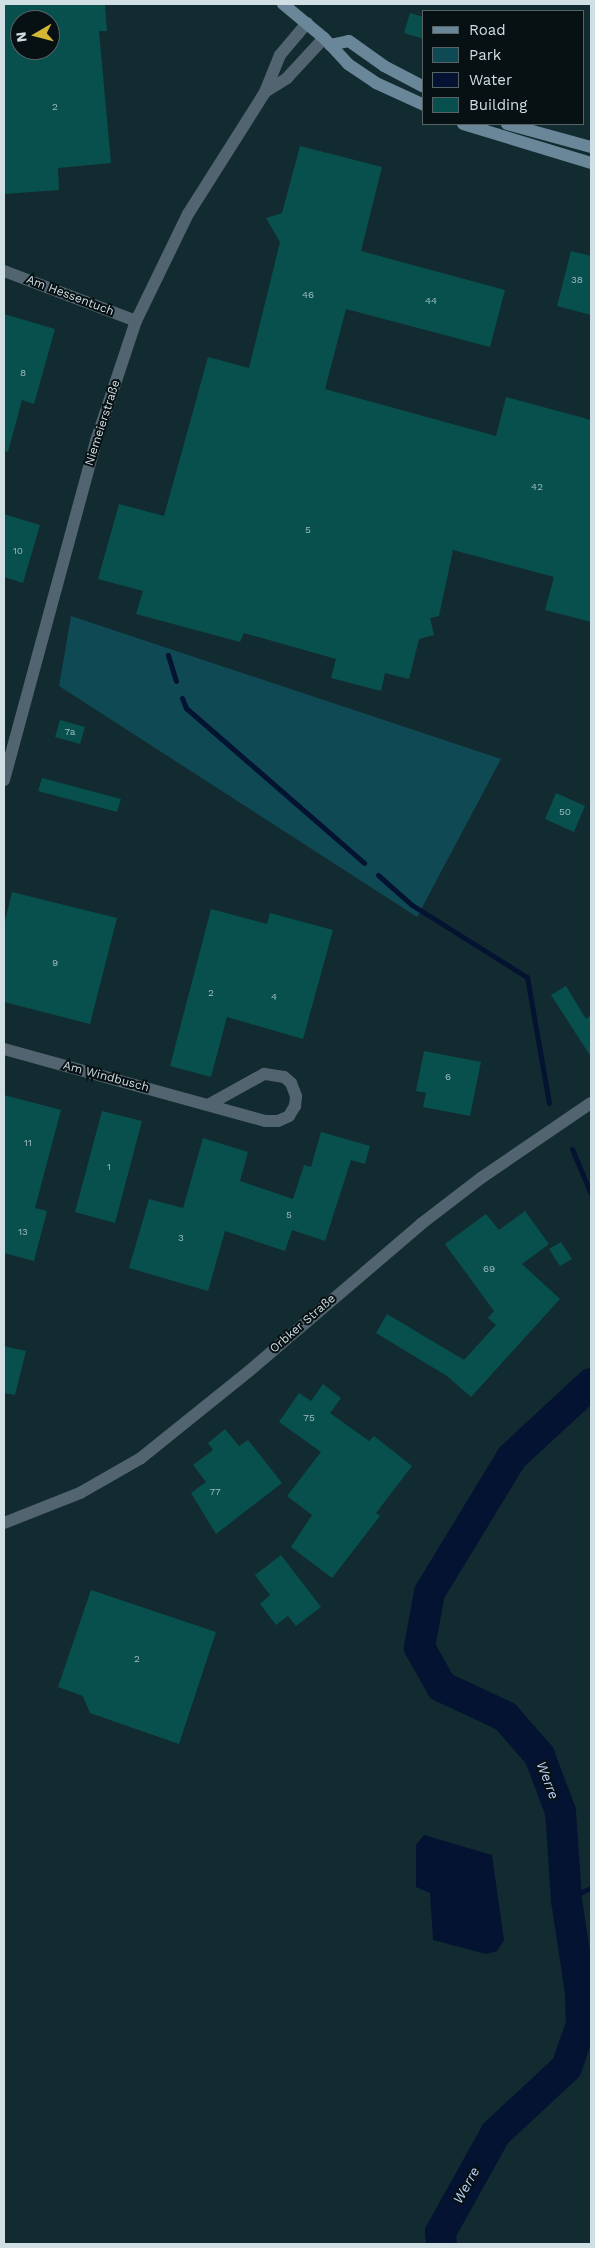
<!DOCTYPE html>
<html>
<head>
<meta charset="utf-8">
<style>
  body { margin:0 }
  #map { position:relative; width:595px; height:2248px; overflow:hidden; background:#112b30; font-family:"Work Sans",sans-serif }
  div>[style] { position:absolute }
  .green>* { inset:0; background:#0f4954 }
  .water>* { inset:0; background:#041332 }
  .stream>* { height:5px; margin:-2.5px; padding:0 2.5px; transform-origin:2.5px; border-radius:2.5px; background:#041332 }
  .river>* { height:31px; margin:-15.5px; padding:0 15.5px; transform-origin:15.5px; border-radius:15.5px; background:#041332 }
  .building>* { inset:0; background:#08504d }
  .minor>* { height:12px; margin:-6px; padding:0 6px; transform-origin:6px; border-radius:6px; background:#526470 }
  .tertiary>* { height:12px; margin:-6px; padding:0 6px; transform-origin:6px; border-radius:6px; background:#526470 }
  .secondary>* { height:12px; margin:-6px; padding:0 6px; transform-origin:6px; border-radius:6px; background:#6a879a }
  span { translate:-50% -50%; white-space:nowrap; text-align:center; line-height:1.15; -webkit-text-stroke:4px #071114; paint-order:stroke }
  .number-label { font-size:10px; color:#9ebbbe }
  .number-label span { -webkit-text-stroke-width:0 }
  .street-label { font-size:12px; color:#d0dfe3 }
  .water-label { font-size:14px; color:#bdd2f8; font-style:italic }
  .frame { position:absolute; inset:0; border:5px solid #d0dfe3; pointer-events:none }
  .legend { position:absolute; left:422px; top:10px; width:162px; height:115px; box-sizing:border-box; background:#071114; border:1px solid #576367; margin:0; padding:6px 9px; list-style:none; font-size:15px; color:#d0dfe3 }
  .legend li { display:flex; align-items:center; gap:10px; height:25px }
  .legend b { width:25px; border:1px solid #576367 }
  .north { position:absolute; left:10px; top:10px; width:50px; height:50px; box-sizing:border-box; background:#071114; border:1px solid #576367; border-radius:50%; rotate:262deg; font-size:14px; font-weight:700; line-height:20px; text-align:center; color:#d0dfe3 }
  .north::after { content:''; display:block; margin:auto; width:18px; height:22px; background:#d4b635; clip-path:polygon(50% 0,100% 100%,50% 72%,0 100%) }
</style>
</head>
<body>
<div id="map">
  <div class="green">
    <i style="clip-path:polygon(71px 616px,501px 759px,417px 917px,59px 686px)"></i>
  </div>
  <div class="water">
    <i style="clip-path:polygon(424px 1835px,492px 1855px,504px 1940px,497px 1951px,486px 1954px,433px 1940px,430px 1893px,416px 1887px,416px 1845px)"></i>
  </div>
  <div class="stream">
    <i style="left:168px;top:655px;width:27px;rotate:73deg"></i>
    <i style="left:182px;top:698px;width:11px;rotate:68deg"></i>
    <i style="left:186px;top:708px;width:236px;rotate:41deg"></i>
    <i style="left:378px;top:875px;width:45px;rotate:41.4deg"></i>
    <i style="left:412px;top:905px;width:136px;rotate:32.1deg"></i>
    <i style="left:527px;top:977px;width:128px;rotate:80.1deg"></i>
    <i style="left:572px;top:1149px;width:49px;rotate:67.1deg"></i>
    <i style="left:566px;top:1899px;width:27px;rotate:-24deg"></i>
  </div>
  <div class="river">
    <i style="left:441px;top:2244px;width:12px;rotate:-95deg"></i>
    <i style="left:440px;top:2232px;width:113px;rotate:-60.9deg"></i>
    <i style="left:495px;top:2133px;width:97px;rotate:-42.9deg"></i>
    <i style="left:566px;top:2067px;width:46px;rotate:-70.8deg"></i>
    <i style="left:581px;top:2024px;width:32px;rotate:-92deg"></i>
    <i style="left:580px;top:1992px;width:94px;rotate:-98.6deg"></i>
    <i style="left:566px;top:1899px;width:88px;rotate:-93.9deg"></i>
    <i style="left:560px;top:1811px;width:60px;rotate:-110.6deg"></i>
    <i style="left:539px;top:1755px;width:52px;rotate:-131.1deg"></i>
    <i style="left:505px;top:1716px;width:71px;rotate:-154.9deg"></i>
    <i style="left:441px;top:1686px;width:45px;rotate:-119.4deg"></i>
    <i style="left:419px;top:1647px;width:56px;rotate:-79.7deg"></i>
    <i style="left:429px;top:1592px;width:158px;rotate:-58.7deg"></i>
    <i style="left:511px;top:1457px;width:109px;rotate:-42.8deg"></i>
  </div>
  <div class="building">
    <i style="clip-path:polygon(evenodd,4px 4px,105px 4px,107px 31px,99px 31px,111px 163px,58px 168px,59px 190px,4px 194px,4px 4px,20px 20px,50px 20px,50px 50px,20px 50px,20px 20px)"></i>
    <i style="clip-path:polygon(410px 13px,424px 17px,424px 39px,404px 33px)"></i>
    <i style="clip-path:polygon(300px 146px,382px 167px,361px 251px,505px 290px,490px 347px,346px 309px,325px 389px,496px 436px,506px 397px,591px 420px,591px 622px,545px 610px,554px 577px,453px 550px,439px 616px,430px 618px,434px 635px,419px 639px,409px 679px,385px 673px,381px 691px,331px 678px,336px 659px,244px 633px,240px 642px,136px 614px,143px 591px,98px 579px,119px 504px,164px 516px,208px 357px,249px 368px,280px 242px,266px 218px,282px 213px)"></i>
    <i style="clip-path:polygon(571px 251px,591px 256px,591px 315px,557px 306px)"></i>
    <i style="clip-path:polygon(4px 314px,55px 329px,34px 404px,22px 400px,8px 452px,4px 451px)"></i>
    <i style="clip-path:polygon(4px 514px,40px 525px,23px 583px,4px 577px)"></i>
    <i style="clip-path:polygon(60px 720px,85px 727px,80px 744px,55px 737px)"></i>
    <i style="clip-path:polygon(42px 778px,121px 799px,117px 812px,38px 791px)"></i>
    <i style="clip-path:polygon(556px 793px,585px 806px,574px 832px,545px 819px)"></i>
    <i style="clip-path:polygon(12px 892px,117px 918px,90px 1024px,4px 1002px,4px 925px)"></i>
    <i style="clip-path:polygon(211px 909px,267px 924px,270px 913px,333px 930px,303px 1039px,227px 1017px,211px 1077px,170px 1066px)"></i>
    <i style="clip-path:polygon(566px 986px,586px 1019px,591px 1015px,591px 1057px,551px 995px)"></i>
    <i style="clip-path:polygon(424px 1051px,481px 1062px,470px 1116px,423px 1107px,426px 1093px,416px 1091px)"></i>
    <i style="clip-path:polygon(4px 1095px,61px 1110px,35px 1208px,47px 1211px,34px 1261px,4px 1253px)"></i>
    <i style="clip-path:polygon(102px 1111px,142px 1121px,115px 1223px,75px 1212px)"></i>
    <i style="clip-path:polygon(321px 1132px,370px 1146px,365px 1164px,351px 1160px,325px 1241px,292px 1230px,285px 1251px,225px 1231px,208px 1291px,129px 1268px,149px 1199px,183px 1208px,203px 1138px,248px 1152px,240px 1181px,293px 1199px,304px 1165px,311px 1167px)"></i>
    <i style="clip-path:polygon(525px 1211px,549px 1244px,522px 1264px,560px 1299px,471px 1397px,447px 1376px,376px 1333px,387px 1314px,464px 1360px,496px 1325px,488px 1318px,494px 1311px,445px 1244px,486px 1214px,499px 1230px)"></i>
    <i style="clip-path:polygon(561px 1242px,572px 1259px,560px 1266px,549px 1249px)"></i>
    <i style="clip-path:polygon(4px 1346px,26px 1351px,15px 1395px,4px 1393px)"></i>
    <i style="clip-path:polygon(323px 1384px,341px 1398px,330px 1413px,369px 1441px,374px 1436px,412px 1466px,376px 1513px,380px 1516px,332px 1578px,291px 1547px,312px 1515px,287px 1496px,321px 1452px,279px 1422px,299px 1393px,311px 1401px)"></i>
    <i style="clip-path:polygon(225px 1429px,239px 1446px,248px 1440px,282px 1483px,216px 1534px,191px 1493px,206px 1482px,193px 1465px,213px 1450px,208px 1443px)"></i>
    <i style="clip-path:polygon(281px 1555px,321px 1607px,296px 1626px,288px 1616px,276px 1625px,260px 1604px,270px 1595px,255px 1575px)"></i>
    <i style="clip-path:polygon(91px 1590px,216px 1632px,179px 1744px,90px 1713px,83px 1696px,58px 1687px)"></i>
  </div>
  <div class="minor">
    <i style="left:4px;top:271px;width:141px;rotate:20.7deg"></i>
    <i style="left:4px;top:1049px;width:271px;rotate:15.4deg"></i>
    <i style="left:265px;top:1121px;width:13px"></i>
    <i style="left:278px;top:1121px;width:12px;rotate:-24deg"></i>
    <i style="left:289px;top:1116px;width:12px;rotate:-59deg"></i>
    <i style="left:295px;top:1106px;width:10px;rotate:-84deg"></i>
    <i style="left:296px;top:1096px;width:14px;rotate:-111deg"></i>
    <i style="left:291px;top:1083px;width:9px;rotate:-139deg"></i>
    <i style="left:284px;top:1077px;width:20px;rotate:-171deg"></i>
    <i style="left:264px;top:1074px;width:64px;rotate:151deg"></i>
  </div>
  <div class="tertiary">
    <i style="left:265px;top:92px;width:26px;rotate:-32deg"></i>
    <i style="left:287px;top:78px;width:54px;rotate:-47.2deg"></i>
    <i style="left:4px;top:780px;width:351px;rotate:-74.8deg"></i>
    <i style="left:96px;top:441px;width:126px;rotate:-71.6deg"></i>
    <i style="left:136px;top:321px;width:119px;rotate:-64.1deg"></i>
    <i style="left:188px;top:214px;width:144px;rotate:-57.7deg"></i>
    <i style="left:265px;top:92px;width:40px;rotate:-68deg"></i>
    <i style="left:280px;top:55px;width:42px;rotate:-49.8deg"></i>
    <i style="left:4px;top:1523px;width:82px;rotate:-21.5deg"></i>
    <i style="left:80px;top:1493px;width:70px;rotate:-29.8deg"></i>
    <i style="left:141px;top:1458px;width:137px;rotate:-38.8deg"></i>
    <i style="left:248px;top:1372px;width:228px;rotate:-40.5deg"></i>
    <i style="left:421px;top:1224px;width:76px;rotate:-37.5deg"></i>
    <i style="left:481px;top:1178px;width:133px;rotate:-34.3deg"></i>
  </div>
  <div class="secondary">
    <i style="left:283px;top:4px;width:53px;rotate:39.7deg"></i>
    <i style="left:324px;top:38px;width:35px;rotate:47deg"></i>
    <i style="left:348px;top:64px;width:34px;rotate:34deg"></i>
    <i style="left:376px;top:83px;width:53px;rotate:24.6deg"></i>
    <i style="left:330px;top:45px;width:19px;rotate:-12deg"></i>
    <i style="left:349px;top:41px;width:43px;rotate:35.5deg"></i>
    <i style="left:384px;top:66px;width:45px;rotate:27.7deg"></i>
    <i style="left:463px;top:124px;width:134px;rotate:16.9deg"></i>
    <i style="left:507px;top:124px;width:87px;rotate:15.3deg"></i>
  </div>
  <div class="number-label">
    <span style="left:55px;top:107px">2</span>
    <span style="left:577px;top:280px">38</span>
    <span style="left:308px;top:295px">46</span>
    <span style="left:431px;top:301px">44</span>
    <span style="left:23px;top:373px">8</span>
    <span style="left:537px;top:487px">42</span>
    <span style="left:308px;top:530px">5</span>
    <span style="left:18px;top:551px">10</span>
    <span style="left:70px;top:732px">7a</span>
    <span style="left:565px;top:812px">50</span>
    <span style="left:55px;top:963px">9</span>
    <span style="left:211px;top:993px">2</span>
    <span style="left:274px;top:997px">4</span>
    <span style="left:448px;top:1077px">6</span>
    <span style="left:28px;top:1143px">11</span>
    <span style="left:109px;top:1167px">1</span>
    <span style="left:289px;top:1215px">5</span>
    <span style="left:23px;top:1232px">13</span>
    <span style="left:181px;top:1238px">3</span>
    <span style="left:489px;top:1269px">69</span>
    <span style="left:309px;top:1418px">75</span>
    <span style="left:215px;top:1492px">77</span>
    <span style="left:137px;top:1659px">2</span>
  </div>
  <div class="street-label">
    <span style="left:70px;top:296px;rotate:21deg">Am Hessentuch</span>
    <span style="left:103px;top:423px;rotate:-72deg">Niemeierstraße</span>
    <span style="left:106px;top:1077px;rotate:15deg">Am Windbusch</span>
    <span style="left:303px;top:1324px;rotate:-41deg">Orbker Straße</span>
  </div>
  <div class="water-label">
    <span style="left:548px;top:1780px;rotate:69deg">Werre</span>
    <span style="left:466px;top:2185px;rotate:-61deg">Werre</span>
  </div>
  <div class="frame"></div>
  <ul class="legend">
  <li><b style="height:6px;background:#6a879a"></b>Road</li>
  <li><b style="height:14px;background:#0f4954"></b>Park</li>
  <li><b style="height:14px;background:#041332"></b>Water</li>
  <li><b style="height:14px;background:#08504d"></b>Building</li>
  </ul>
  <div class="north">N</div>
</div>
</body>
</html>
